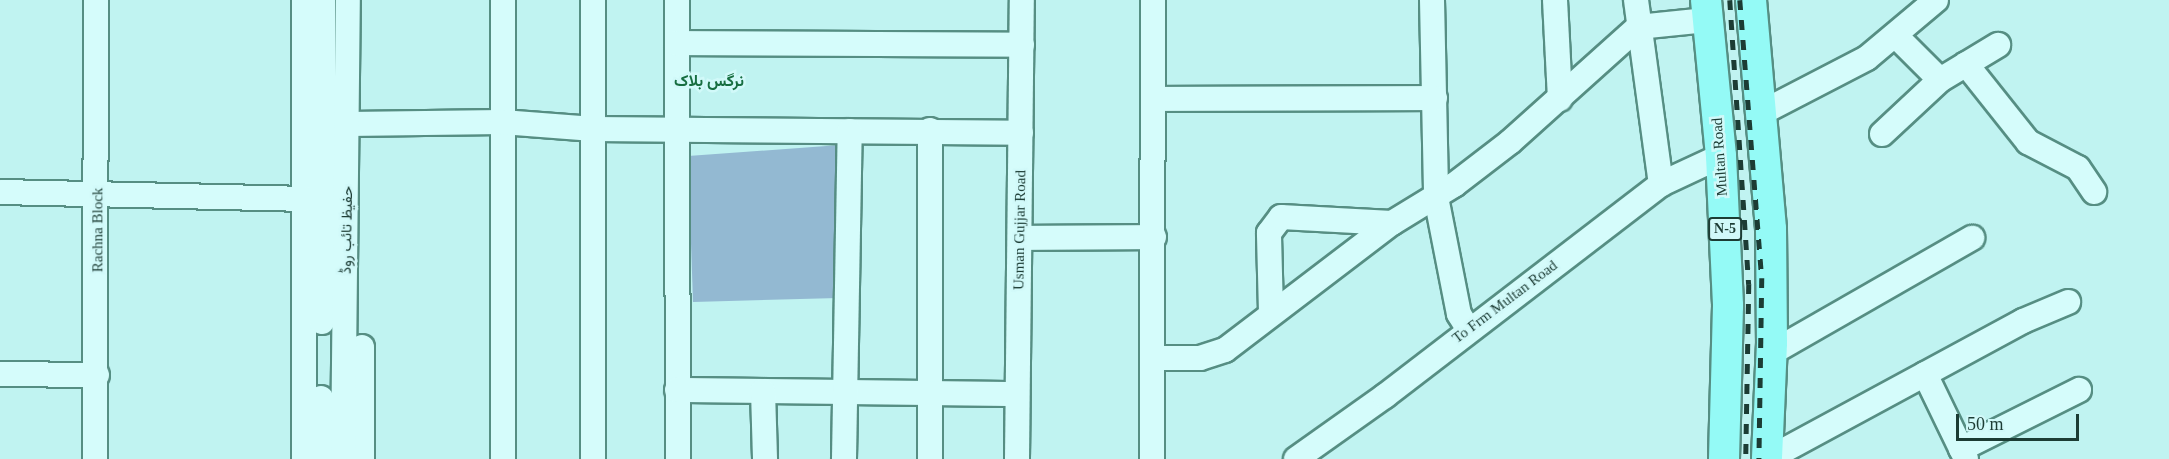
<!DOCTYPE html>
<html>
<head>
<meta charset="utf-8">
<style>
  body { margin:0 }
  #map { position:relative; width:2169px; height:459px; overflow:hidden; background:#c0f3f1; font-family:"Times New Roman",Vazirmatn,serif }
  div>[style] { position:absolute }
  .green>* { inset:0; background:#93b9d2 }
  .roads { filter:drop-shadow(2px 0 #568e83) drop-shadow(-2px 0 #568e83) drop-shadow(0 2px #568e83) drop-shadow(0 -2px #568e83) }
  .minor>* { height:24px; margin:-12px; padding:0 12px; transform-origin:12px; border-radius:12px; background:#d5fcfb }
  .major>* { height:30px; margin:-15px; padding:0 15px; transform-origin:15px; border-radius:15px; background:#94faf6 }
  .rail>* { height:4.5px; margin-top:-2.25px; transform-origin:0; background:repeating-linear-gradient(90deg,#1c3c34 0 10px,transparent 0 20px) }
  span { translate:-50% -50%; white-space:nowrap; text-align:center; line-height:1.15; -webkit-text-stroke:5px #d1f9f9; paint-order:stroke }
  .shield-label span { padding:2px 4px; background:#d1f9f9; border:2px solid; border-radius:4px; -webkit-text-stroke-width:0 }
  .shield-label { font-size:14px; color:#1c3c34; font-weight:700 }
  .street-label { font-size:15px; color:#1c3c34 }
  .neighbourhood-label { font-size:16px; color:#176e41; font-weight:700 }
  .scale { position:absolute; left:1956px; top:414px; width:123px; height:27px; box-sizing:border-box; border:3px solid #1c3c34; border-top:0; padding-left:8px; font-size:18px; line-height:21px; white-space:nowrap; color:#1c3c34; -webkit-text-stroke:4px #d1f9f9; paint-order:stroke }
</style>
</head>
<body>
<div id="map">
  <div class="green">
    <i style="clip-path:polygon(840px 145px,838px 298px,693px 302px,688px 156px)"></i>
  </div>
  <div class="roads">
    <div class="minor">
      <i style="left:304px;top:0;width:459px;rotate:90deg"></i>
      <i style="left:503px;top:0;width:459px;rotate:90deg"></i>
      <i style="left:677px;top:0;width:459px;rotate:89.9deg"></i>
      <i style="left:1432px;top:0;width:197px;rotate:88.8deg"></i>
      <i style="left:1436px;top:197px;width:119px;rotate:78.9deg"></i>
      <i style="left:1459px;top:314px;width:19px;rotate:58deg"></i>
      <i style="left:1555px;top:0;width:99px;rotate:87.1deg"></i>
      <i style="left:1636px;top:0;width:186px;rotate:82.3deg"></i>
      <i style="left:1896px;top:36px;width:62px;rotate:45deg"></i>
      <i style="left:677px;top:43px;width:345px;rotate:0.3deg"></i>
      <i style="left:1966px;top:64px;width:100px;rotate:51.5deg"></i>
      <i style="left:2028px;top:142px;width:56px;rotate:27.5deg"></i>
      <i style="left:2078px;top:168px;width:29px;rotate:56deg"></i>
      <i style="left:1155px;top:99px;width:280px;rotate:-0.2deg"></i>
      <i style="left:1761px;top:113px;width:119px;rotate:-27.4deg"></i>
      <i style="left:1867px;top:58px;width:90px;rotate:-40deg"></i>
      <i style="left:348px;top:124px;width:154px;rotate:-0.7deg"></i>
      <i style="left:502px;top:122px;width:92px;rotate:4.4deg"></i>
      <i style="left:594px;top:129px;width:427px;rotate:0.5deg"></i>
      <i style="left:930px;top:130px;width:329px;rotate:90deg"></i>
      <i style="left:1882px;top:134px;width:79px;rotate:-43deg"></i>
      <i style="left:1940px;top:80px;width:68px;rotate:-31.1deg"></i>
      <i style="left:0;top:192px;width:305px;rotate:1.3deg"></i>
      <i style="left:1022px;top:238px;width:132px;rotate:-0.4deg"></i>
      <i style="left:1271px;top:312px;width:79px;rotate:-91.5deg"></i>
      <i style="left:1269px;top:233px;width:20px;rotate:-53deg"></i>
      <i style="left:1281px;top:217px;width:111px;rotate:3.1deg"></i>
      <i style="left:322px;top:322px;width:322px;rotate:-89.8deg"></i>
      <i style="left:362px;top:347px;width:112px;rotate:90deg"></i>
      <i style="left:1771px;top:353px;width:232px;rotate:-29.8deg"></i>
      <i style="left:1153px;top:358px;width:47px"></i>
      <i style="left:1200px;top:358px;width:26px;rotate:-18deg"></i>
      <i style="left:1225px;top:350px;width:210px;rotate:-37.3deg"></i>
      <i style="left:1392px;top:223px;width:73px;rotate:-31.5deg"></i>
      <i style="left:1454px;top:185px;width:71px;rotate:-37.5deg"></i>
      <i style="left:1510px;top:142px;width:172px;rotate:-41.9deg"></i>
      <i style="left:1638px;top:27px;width:69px;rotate:-5.8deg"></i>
      <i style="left:0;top:374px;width:97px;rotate:0.6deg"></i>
      <i style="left:1925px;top:374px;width:94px;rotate:64.2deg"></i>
      <i style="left:677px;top:390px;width:339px;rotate:0.7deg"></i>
      <i style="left:763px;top:391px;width:68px;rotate:88.3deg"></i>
      <i style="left:1961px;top:449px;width:132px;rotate:-26.6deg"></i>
      <i style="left:95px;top:459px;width:459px;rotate:-89.9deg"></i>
      <i style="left:321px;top:459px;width:61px;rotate:-90deg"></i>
      <i style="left:343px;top:459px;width:459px;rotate:-89.4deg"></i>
      <i style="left:593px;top:459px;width:459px;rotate:-90deg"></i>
      <i style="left:844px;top:459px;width:328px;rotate:-89deg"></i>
      <i style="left:1017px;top:459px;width:459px;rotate:-89.4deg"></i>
      <i style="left:1152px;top:459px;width:459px;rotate:-89.9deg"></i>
      <i style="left:1296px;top:459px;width:109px;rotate:-35.3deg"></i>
      <i style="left:1385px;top:396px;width:348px;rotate:-37.5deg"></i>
      <i style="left:1661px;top:184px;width:66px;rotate:-25deg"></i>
      <i style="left:1768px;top:459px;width:290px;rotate:-28.4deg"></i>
      <i style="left:2023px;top:321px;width:49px;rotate:-22.9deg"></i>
    </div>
    <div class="major">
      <i style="left:1706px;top:0;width:157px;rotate:84.5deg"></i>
      <i style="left:1721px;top:156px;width:150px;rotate:87.3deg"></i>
      <i style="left:1728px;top:306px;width:153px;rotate:91.5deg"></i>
      <i style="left:1751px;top:0;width:230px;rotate:85deg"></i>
      <i style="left:1771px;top:229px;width:114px;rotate:89.5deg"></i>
      <i style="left:1772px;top:343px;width:116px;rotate:92.5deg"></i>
    </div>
  </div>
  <div class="rail">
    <i style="left:1730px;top:0;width:285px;rotate:86.2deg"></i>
    <i style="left:1749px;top:284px;width:175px;rotate:91deg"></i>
    <i style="left:1740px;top:0;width:279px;rotate:85.5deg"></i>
    <i style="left:1762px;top:278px;width:181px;rotate:90.9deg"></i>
  </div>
  <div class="shield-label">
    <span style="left:1725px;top:229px">N-5</span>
  </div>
  <div class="street-label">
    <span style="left:1720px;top:157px;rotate:-94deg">Multan Road</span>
    <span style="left:98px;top:230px;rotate:-90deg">Rachna Block</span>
    <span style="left:347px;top:230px;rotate:-89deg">حفیظ تائب روڈ</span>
    <span style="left:1020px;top:230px;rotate:-89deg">Usman Gujjar Road</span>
    <span style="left:1505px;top:302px;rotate:-37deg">To Frm Multan Road</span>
  </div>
  <div class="neighbourhood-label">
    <span style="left:709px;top:81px">نرگس بلاک</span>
  </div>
  <div class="scale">50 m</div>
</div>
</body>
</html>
